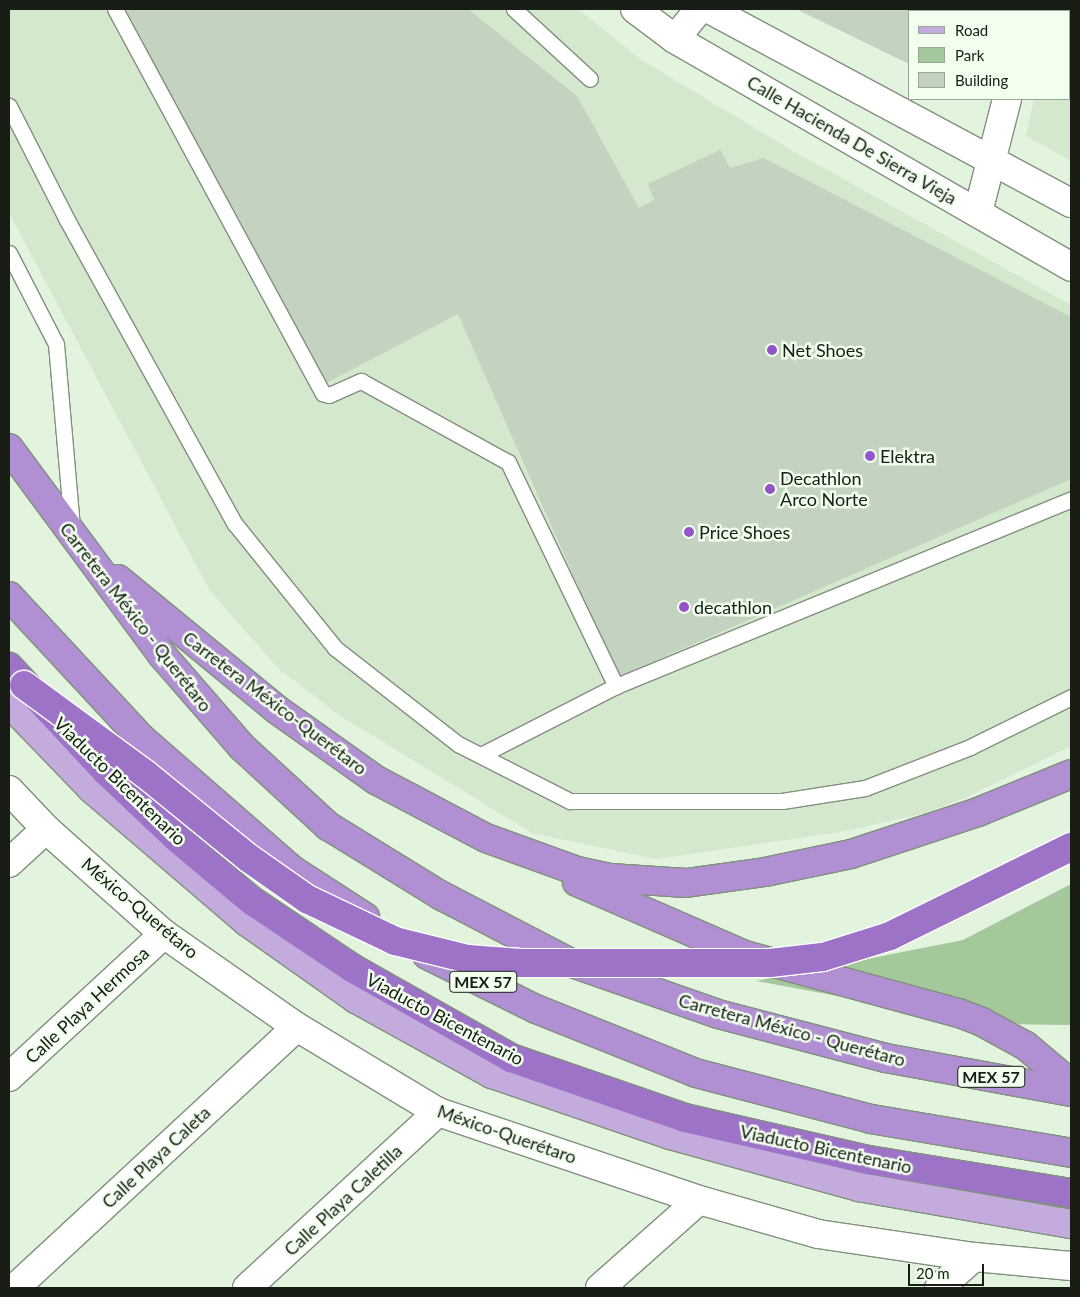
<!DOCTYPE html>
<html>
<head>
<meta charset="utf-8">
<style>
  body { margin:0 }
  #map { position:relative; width:1080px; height:1297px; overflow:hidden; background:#e2f3de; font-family:Lato,sans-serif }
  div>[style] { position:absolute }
  .built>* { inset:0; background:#d3e8cd }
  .green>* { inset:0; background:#a4c79b }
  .building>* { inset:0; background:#c3d3bf }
  .roads { filter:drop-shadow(1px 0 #81907d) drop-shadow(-1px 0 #81907d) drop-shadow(0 1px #81907d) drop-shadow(0 -1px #81907d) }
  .service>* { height:15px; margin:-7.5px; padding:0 7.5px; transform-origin:7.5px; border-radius:7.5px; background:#fff }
  .minor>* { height:28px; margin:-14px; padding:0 14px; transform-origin:14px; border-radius:14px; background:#fff }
  .tertiary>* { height:28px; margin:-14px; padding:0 14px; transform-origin:14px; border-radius:14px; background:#fff }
  .secondary>* { height:28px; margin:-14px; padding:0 14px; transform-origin:14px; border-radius:14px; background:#fff }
  .primary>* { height:28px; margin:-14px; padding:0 14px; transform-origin:14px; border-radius:14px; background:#c4abde }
  .trunk>* { height:28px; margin:-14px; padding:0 14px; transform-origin:14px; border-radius:14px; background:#b08fd3 }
  .motorway>* { height:28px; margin:-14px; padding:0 14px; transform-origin:14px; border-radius:14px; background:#9d73c8 }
  .bridges { filter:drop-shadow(1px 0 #fff) drop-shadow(-1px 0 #fff) drop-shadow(0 1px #fff) drop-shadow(0 -1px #fff) }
  .motorway-bridge>* { height:28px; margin:-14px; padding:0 14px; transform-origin:14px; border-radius:14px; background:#9d73c8 }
  .dots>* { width:14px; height:14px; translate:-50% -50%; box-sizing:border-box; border:2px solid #f2ffee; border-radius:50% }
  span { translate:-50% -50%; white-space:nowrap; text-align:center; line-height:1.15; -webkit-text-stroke:5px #f2ffee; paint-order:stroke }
  .shield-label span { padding:1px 4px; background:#f2ffee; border:1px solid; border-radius:4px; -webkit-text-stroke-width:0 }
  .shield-label { font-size:16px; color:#181e16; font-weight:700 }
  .street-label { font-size:18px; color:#181e16 }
  .poi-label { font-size:18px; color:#181e16 }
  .left { translate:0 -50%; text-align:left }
  .frame { position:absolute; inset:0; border:10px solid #181e16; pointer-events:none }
  .legend { position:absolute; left:908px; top:10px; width:162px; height:90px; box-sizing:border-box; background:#f2ffee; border:1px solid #9ba598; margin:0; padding:6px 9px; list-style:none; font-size:15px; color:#181e16 }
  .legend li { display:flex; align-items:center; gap:10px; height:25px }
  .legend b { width:25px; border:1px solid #9ba598 }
  .scale { position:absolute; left:908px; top:1264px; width:76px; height:22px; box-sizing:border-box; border:2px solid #181e16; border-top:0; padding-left:6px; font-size:15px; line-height:18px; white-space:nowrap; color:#181e16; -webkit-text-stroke:4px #f2ffee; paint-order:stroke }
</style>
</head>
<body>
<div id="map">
  <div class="built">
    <i style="clip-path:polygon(9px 9px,578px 9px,641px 60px,798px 154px,1071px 305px,1071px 746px,965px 798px,925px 813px,840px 832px,656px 859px,532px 833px,339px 715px,279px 669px,210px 591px,9px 213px)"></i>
    <i style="clip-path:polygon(1054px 9px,1071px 9px,1071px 161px,1026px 136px,1034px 99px,1069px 99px,1069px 11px,1054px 11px)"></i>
  </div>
  <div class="green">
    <i style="clip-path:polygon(1071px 884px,1071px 1025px,989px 1024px,756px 981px,963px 940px)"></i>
  </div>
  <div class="building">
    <i style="clip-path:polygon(125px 9px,468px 9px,577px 96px,639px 208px,654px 200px,648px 184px,720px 150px,730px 168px,764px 158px,1071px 317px,1071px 479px,618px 677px,458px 314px,326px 383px)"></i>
    <i style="clip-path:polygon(796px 9px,983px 9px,987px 11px,909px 11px,909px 64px)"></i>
  </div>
  <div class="roads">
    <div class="service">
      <i style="left:115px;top:9px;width:437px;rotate:61.6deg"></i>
      <i style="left:323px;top:393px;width:6px;rotate:18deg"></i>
      <i style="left:329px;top:395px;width:35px;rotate:-24deg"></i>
      <i style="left:361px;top:381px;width:168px;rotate:28.9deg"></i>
      <i style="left:508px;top:462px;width:249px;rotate:64.3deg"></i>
      <i style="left:616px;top:686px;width:492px;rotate:-22.3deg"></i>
      <i style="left:514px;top:9px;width:103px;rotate:42.6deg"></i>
      <i style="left:1069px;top:22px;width:2px"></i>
      <i style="left:9px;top:106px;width:128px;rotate:63deg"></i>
      <i style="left:67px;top:220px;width:347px;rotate:61.1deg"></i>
      <i style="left:235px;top:524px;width:159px;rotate:51.1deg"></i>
      <i style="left:335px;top:648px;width:156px;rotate:38deg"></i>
      <i style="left:458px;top:744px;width:126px;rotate:27deg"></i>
      <i style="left:570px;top:801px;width:212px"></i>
      <i style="left:782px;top:801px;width:84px;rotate:-8.9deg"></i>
      <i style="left:865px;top:788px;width:113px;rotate:-21.3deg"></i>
      <i style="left:970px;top:747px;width:113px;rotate:-26.3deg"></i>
      <i style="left:9px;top:253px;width:102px;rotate:62.7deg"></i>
      <i style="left:56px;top:344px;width:185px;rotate:85deg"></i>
      <i style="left:481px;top:755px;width:152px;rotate:-27.1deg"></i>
    </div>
    <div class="minor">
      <i style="left:675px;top:39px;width:38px;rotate:-51deg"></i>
      <i style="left:9px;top:790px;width:54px;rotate:46.5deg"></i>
      <i style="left:46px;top:829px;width:158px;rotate:41.7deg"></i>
      <i style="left:164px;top:934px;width:162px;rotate:35deg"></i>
      <i style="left:297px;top:1027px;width:165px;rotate:31.1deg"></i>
      <i style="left:438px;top:1112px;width:275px;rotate:18.6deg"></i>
      <i style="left:699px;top:1200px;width:124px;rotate:15.9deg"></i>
      <i style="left:818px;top:1234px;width:158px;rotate:8.4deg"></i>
      <i style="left:974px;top:1257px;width:97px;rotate:5.3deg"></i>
      <i style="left:9px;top:863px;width:50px;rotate:-42.6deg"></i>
      <i style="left:9px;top:1077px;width:211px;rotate:-42.7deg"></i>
      <i style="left:15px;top:1288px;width:384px;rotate:-42.8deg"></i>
      <i style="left:247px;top:1288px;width:260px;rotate:-42.7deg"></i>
      <i style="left:600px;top:1288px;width:132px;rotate:-41.6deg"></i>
      <i style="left:939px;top:1288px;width:47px;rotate:-41.5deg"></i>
    </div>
    <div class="tertiary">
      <i style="left:1029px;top:11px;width:2px;rotate:-90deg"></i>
      <i style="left:978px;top:212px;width:117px;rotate:-75.6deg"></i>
    </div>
    <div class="secondary">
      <i style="left:635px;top:9px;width:50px;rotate:36.9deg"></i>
      <i style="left:675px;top:39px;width:457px;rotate:29.9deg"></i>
      <i style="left:709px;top:9px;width:411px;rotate:28.2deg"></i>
    </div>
    <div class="primary">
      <i style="left:9px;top:703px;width:120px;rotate:46deg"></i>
      <i style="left:92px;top:789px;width:204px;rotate:40.6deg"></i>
      <i style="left:247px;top:922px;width:133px;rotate:35.2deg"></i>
      <i style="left:356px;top:999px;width:155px;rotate:28.9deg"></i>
      <i style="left:492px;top:1074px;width:188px;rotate:18.9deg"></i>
      <i style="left:670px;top:1135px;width:196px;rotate:15.4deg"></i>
      <i style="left:859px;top:1187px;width:215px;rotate:9.9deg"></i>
    </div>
    <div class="trunk">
      <i style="left:9px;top:448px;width:257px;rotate:53.5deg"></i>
      <i style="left:162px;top:655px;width:122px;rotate:49deg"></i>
      <i style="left:242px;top:747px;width:117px;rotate:42.6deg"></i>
      <i style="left:328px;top:826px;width:134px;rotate:31.6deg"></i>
      <i style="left:442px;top:896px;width:143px;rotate:27.5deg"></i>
      <i style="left:569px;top:962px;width:158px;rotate:19.2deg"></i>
      <i style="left:718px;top:1014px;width:174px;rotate:14.7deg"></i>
      <i style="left:886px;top:1058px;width:188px;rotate:10.4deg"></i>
      <i style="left:118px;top:579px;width:205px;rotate:39.4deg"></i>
      <i style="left:276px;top:709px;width:123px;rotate:35.4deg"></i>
      <i style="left:376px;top:780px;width:124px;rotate:27.8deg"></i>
      <i style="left:486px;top:838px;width:97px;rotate:19.9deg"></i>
      <i style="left:577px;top:871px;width:35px;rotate:12deg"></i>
      <i style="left:611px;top:878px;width:75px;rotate:3.8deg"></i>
      <i style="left:686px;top:883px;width:80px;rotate:-7.9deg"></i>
      <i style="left:765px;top:872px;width:88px;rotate:-11.8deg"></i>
      <i style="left:851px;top:854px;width:134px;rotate:-18.3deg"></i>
      <i style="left:978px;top:812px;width:100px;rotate:-22.2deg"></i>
      <i style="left:9px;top:596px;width:194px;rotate:47.1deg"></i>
      <i style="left:141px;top:738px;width:199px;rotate:41.1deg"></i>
      <i style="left:291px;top:869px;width:88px;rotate:33deg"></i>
      <i style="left:577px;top:882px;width:183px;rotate:23.5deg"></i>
      <i style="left:745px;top:955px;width:222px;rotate:15.2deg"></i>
      <i style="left:959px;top:1013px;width:25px;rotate:21deg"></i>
      <i style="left:982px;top:1022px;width:50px;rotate:28.6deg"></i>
      <i style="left:1026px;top:1046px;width:59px;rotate:40.2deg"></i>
      <i style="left:427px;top:955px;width:122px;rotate:26.4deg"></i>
      <i style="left:536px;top:1009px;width:172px;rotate:21.8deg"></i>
      <i style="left:696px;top:1073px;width:181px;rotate:14.7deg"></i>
      <i style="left:871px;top:1119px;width:203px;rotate:9.6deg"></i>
    </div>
    <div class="motorway">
      <i style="left:9px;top:667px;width:142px;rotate:47deg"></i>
      <i style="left:106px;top:771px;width:100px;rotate:43.4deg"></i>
      <i style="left:179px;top:840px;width:95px;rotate:39.9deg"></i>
      <i style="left:252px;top:901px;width:120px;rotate:33.8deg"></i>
      <i style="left:352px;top:968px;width:183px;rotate:29.5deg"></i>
      <i style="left:511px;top:1058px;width:184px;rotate:19deg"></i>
      <i style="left:685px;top:1118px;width:189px;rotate:12.9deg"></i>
      <i style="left:869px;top:1160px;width:205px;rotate:9.3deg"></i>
    </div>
  </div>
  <div class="bridges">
    <div class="motorway-bridge">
      <i style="left:24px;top:685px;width:149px;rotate:36.3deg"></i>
      <i style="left:144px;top:773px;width:136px;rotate:39.1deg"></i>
      <i style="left:250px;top:859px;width:70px;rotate:35.1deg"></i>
      <i style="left:307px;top:899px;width:98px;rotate:25.5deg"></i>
      <i style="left:395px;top:941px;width:75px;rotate:13.9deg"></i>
      <i style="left:468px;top:959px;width:53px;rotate:4.3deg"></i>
      <i style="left:521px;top:963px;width:249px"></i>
      <i style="left:770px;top:963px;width:53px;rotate:-6.5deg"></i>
      <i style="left:823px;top:957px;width:70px;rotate:-17.4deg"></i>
      <i style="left:890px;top:936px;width:202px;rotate:-26.2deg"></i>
    </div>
  </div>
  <div class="dots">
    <i style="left:772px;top:350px;background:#9354ca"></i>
    <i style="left:870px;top:456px;background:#9354ca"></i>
    <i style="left:770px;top:489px;background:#9354ca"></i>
    <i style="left:689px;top:532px;background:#9354ca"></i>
    <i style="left:684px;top:607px;background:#9354ca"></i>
  </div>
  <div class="shield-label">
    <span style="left:483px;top:982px">MEX 57</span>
    <span style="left:991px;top:1077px">MEX 57</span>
  </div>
  <div class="street-label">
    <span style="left:852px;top:140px;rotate:30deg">Calle Hacienda De Sierra Vieja</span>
    <span style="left:136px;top:617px;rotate:52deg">Carretera México - Querétaro</span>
    <span style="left:275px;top:703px;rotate:37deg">Carretera México-Querétaro</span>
    <span style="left:120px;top:781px;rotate:44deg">Viaducto Bicentenario</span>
    <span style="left:140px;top:908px;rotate:40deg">México-Querétaro</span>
    <span style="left:87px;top:1005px;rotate:-43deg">Calle Playa Hermosa</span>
    <span style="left:445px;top:1019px;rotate:28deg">Viaducto Bicentenario</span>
    <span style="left:792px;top:1030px;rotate:15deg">Carretera México - Querétaro</span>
    <span style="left:507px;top:1134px;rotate:19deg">México-Querétaro</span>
    <span style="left:826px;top:1149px;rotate:12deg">Viaducto Bicentenario</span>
    <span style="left:156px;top:1157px;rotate:-43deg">Calle Playa Caleta</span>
    <span style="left:343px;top:1200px;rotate:-43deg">Calle Playa Caletilla</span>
  </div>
  <div class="poi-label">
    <span class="left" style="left:782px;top:350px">Net Shoes</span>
    <span class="left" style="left:880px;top:456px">Elektra</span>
    <span class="left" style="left:780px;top:489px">Decathlon<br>Arco Norte</span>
    <span class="left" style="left:699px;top:532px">Price Shoes</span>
    <span class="left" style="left:694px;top:607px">decathlon</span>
  </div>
  <div class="frame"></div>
  <ul class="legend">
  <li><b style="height:6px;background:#c4abde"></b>Road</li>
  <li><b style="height:14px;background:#a4c79b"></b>Park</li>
  <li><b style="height:14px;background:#c3d3bf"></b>Building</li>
  </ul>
  <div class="scale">20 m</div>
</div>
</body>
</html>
